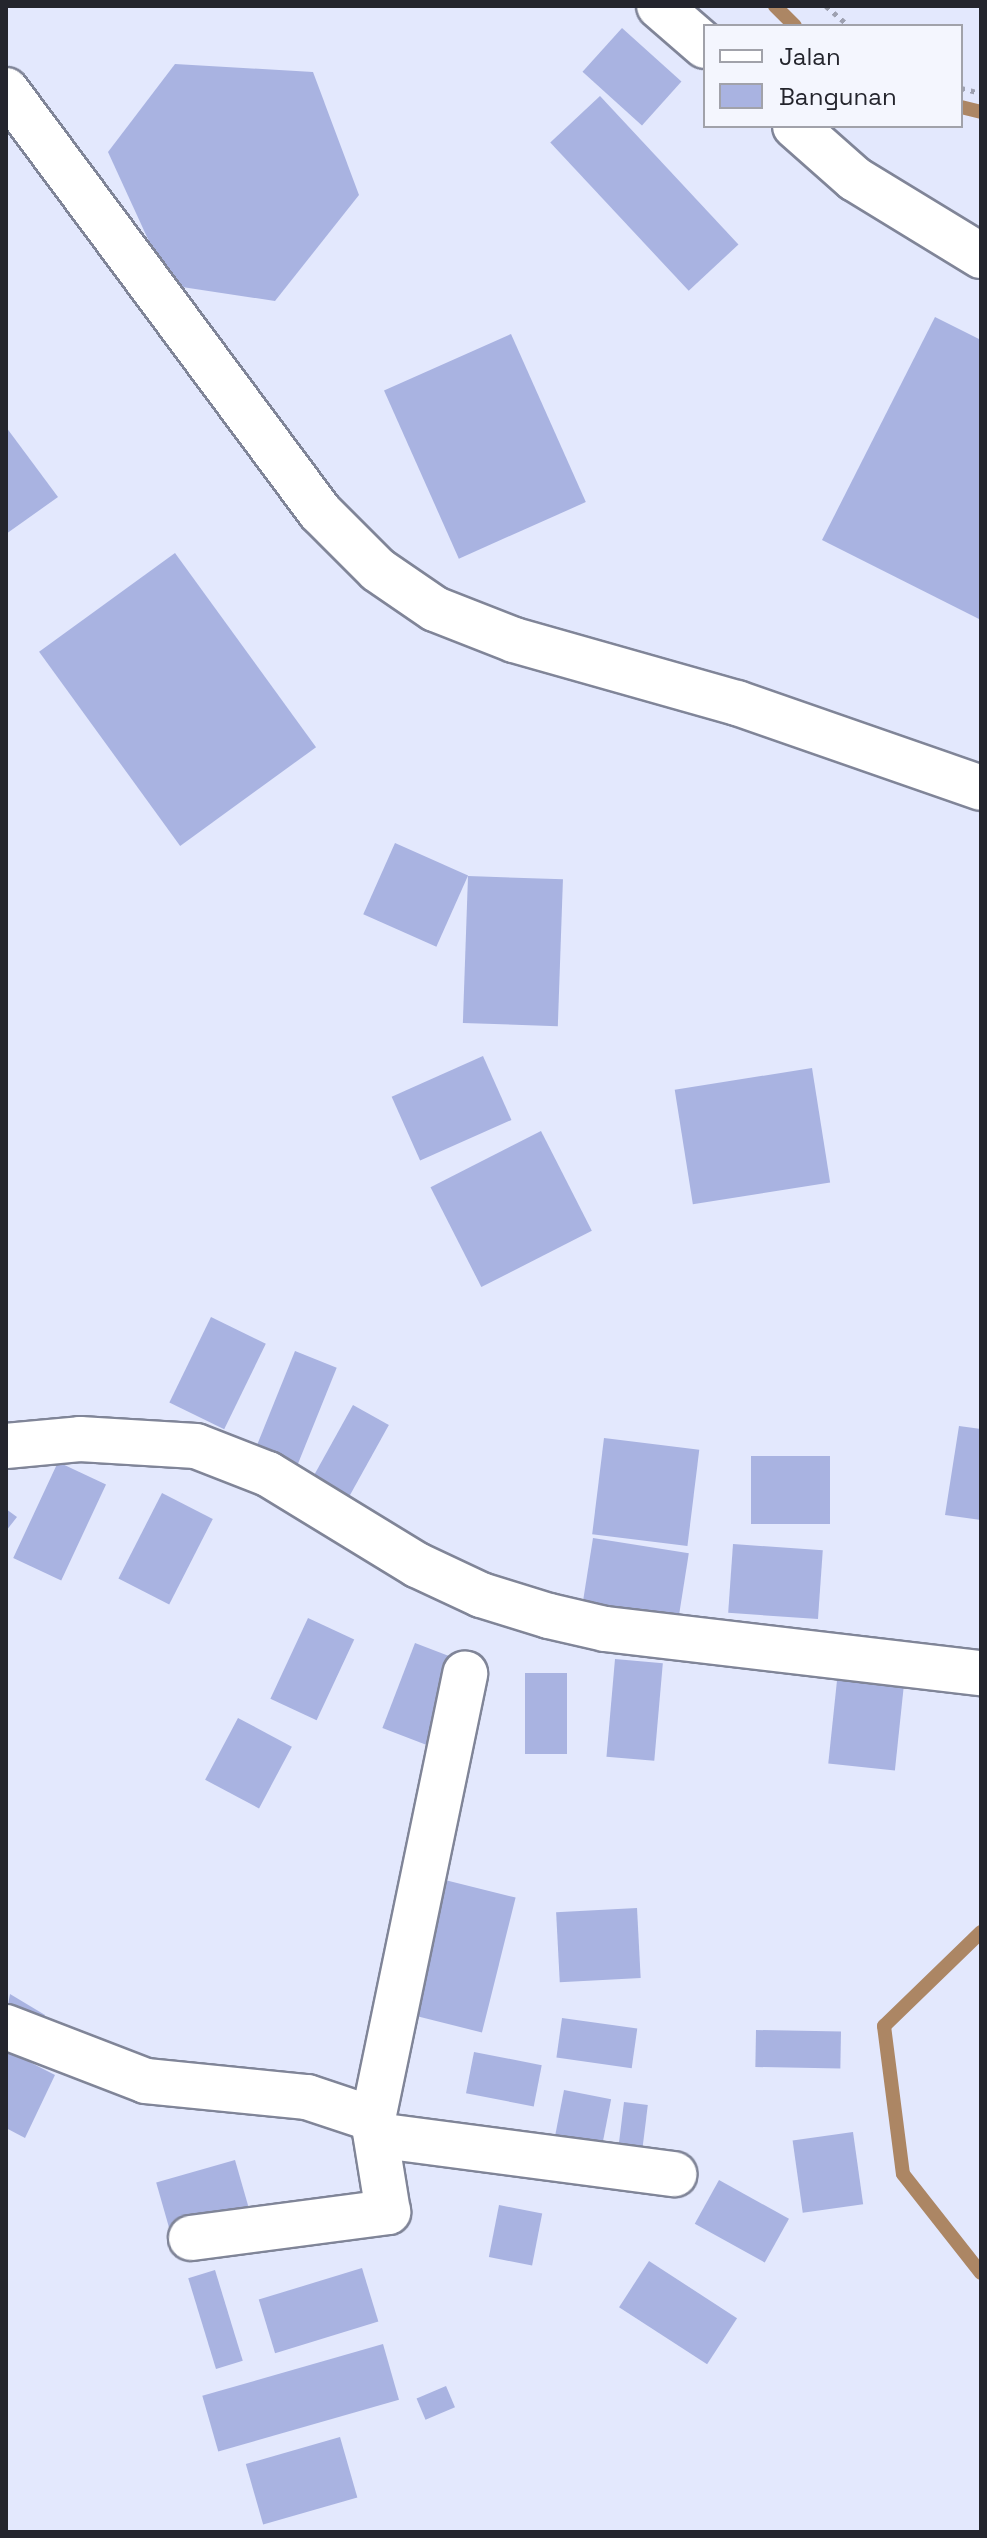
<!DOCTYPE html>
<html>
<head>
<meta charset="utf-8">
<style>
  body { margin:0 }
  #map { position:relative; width:987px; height:2538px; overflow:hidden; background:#e3e8fd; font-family:"Space Grotesk",sans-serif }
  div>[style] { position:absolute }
  .stream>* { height:14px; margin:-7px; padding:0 7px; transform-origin:7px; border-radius:7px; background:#ac8664 }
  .building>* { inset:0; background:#a9b3e1; transform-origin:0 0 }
  .path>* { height:5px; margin-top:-2.5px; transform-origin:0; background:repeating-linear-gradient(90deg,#9ea1b1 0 4px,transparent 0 10px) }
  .roads { filter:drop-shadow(2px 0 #808598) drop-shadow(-2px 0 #808598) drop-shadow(0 2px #808598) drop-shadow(0 -2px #808598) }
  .minor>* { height:44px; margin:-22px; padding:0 22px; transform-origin:22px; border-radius:22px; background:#fff }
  span { translate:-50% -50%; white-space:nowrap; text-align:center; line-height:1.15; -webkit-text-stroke:6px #f4f6fe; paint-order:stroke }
  .frame { position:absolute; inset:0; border:8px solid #24252d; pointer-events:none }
  .legend { position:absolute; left:703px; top:24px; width:260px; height:104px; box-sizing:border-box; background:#f4f6fe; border:2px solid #a1a2aa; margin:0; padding:10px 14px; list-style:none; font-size:24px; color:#24252d }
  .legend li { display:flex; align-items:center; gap:16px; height:40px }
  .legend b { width:40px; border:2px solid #a1a2aa }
</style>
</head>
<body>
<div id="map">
  <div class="stream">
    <i style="left:775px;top:6px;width:28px;rotate:45deg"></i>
    <i style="left:961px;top:107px;width:21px;rotate:14deg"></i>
    <i style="left:981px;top:1932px;width:135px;rotate:135.9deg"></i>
    <i style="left:884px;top:2026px;width:149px;rotate:82.7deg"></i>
    <i style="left:903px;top:2174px;width:126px;rotate:51.8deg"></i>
  </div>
  <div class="building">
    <i style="left:622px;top:28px;width:80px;height:59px;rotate:42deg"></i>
    <i style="clip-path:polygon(175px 64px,313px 72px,359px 195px,275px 301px,169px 285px,108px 152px)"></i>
    <i style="left:600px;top:96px;width:203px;height:68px;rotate:47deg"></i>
    <i style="clip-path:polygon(935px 317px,981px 340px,981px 620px,822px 540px)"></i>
    <i style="left:511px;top:334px;width:184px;height:139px;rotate:66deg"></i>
    <i style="clip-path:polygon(6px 427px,58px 497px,6px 534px)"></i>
    <i style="left:175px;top:553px;width:240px;height:168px;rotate:54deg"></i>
    <i style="left:395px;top:843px;width:80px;height:78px;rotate:24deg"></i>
    <i style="left:468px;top:876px;width:95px;height:147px;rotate:2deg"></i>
    <i style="left:483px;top:1056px;width:70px;height:100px;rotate:66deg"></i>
    <i style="left:812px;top:1068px;width:116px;height:139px;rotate:81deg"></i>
    <i style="left:541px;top:1131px;width:112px;height:124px;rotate:63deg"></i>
    <i style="left:211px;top:1317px;width:61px;height:95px;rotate:26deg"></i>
    <i style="left:295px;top:1351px;width:45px;height:104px;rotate:22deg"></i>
    <i style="left:353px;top:1405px;width:41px;height:97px;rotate:29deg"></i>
    <i style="clip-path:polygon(959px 1426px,981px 1429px,981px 1520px,945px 1515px)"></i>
    <i style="left:604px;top:1438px;width:96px;height:97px;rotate:7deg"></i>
    <i style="left:751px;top:1456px;width:79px;height:68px"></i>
    <i style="left:58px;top:1462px;width:53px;height:106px;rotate:25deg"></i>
    <i style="left:162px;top:1493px;width:57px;height:96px;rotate:27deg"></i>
    <i style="clip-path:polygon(6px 1509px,17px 1517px,6px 1531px)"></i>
    <i style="left:593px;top:1538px;width:97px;height:64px;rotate:9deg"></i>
    <i style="left:733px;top:1544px;width:90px;height:69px;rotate:4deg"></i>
    <i style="left:308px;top:1618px;width:51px;height:89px;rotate:25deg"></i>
    <i style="left:415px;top:1643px;width:51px;height:91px;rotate:21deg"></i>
    <i style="left:615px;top:1659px;width:48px;height:98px;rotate:5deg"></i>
    <i style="left:838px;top:1671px;width:67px;height:93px;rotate:6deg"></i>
    <i style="left:525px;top:1673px;width:42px;height:81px"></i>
    <i style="left:238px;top:1718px;width:61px;height:70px;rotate:28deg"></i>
    <i style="left:437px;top:1878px;width:81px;height:139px;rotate:14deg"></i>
    <i style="left:637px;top:1908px;width:70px;height:81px;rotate:87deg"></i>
    <i style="clip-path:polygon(10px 1994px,45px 2015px,35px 2033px,6px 2016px)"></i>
    <i style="left:562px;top:2018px;width:76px;height:40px;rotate:8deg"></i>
    <i style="left:756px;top:2030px;width:85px;height:37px;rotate:1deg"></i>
    <i style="clip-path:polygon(6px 2050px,55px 2075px,25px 2138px,6px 2128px)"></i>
    <i style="left:474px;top:2052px;width:69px;height:42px;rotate:11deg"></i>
    <i style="left:564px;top:2090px;width:48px;height:56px;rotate:11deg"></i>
    <i style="left:624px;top:2102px;width:24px;height:52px;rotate:7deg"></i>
    <i style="left:853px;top:2132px;width:73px;height:61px;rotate:82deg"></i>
    <i style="left:235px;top:2160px;width:50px;height:82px;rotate:74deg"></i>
    <i style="left:719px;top:2180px;width:80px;height:50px;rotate:29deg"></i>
    <i style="left:499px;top:2205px;width:44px;height:53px;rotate:11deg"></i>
    <i style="left:649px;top:2261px;width:105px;height:55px;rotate:33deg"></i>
    <i style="left:362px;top:2268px;width:56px;height:108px;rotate:73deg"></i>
    <i style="left:215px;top:2270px;width:95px;height:28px;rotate:73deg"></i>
    <i style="left:383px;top:2344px;width:58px;height:188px;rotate:74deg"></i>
    <i style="left:446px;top:2386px;width:23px;height:32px;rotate:67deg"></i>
    <i style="left:340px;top:2437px;width:63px;height:98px;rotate:74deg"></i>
  </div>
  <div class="path">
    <i style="left:826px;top:6px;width:30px;rotate:41deg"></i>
    <i style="left:961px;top:88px;width:21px;rotate:14deg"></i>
  </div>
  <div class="roads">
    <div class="minor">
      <i style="left:659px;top:6px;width:61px;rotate:41deg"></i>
      <i style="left:6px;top:90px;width:526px;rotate:53.35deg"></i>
      <i style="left:320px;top:512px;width:82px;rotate:45deg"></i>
      <i style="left:378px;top:570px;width:69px;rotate:34.4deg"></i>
      <i style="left:435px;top:609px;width:85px;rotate:21.4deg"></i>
      <i style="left:514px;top:640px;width:232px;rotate:15.8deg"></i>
      <i style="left:737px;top:703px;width:258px;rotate:19.2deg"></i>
      <i style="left:795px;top:126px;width:80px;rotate:41.5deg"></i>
      <i style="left:855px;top:179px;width:148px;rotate:31.4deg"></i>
      <i style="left:6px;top:1446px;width:74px;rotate:-5.4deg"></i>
      <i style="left:80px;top:1439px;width:116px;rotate:3.5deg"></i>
      <i style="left:196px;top:1446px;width:77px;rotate:21.3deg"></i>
      <i style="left:268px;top:1474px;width:175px;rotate:31.4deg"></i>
      <i style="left:417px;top:1565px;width:71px;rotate:25.1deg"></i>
      <i style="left:481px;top:1595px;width:71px;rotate:17.2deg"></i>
      <i style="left:549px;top:1616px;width:57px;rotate:13.1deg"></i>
      <i style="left:605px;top:1629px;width:379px;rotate:6.7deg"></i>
      <i style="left:6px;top:2027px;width:150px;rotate:21.1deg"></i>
      <i style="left:146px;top:2081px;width:162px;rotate:5.7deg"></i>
      <i style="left:307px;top:2097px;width:70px;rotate:18.4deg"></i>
      <i style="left:376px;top:2135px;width:301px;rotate:7.5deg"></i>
      <i style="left:191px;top:2238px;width:199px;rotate:-7.5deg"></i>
      <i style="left:388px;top:2212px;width:94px;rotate:-99.2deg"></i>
      <i style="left:373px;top:2119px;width:455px;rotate:-78.3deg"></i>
    </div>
  </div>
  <div class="frame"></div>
  <ul class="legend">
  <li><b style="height:10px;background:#fff"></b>Jalan</li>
  <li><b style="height:22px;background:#a9b3e1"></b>Bangunan</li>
  </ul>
</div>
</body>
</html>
